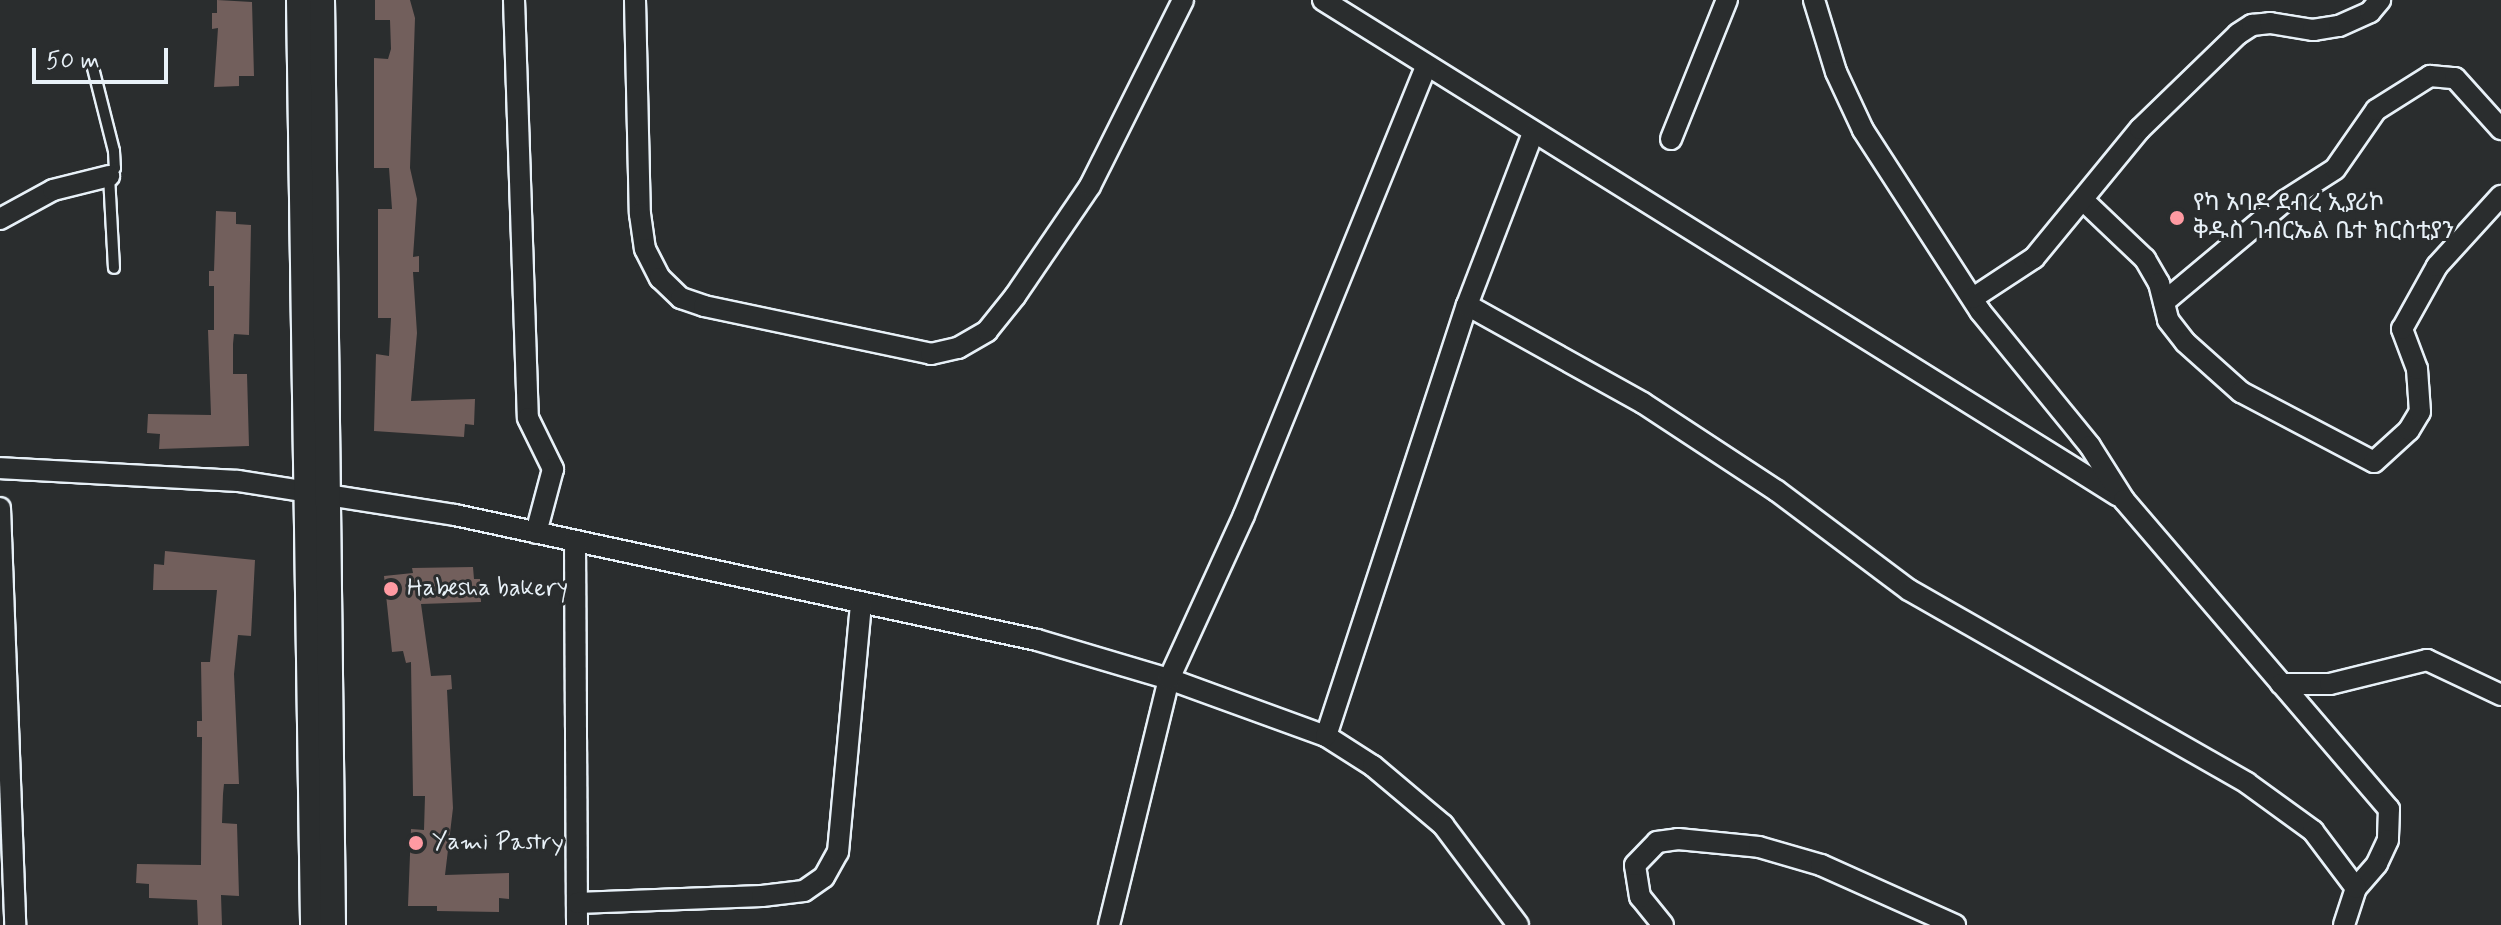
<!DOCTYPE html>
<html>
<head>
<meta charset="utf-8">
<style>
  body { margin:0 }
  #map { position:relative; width:2501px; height:925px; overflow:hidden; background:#2a2d2e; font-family:Mynerve,"Noto Sans Ethiopic",sans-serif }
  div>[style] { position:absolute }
  .building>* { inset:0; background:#725f5c }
  .roads { filter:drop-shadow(2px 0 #e8f1f8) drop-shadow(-2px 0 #e8f1f8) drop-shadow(0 2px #e8f1f8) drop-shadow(0 -2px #e8f1f8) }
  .service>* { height:10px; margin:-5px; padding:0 5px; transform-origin:5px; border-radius:5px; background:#2a2d2e }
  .minor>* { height:20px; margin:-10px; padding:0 10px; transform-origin:10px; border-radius:10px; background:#2a2d2e }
  .tertiary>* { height:24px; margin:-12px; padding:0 12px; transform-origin:12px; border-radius:12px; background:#2a2d2e }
  .dots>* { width:22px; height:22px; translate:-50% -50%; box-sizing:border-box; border:4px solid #2a2d2e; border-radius:50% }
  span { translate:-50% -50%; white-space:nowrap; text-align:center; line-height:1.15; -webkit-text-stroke:6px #2a2d2e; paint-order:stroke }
  .poi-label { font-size:24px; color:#e8f1f8 }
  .left { translate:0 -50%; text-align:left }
  .scale { position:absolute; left:32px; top:48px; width:136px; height:36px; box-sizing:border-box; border:4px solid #e8f1f8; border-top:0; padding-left:10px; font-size:24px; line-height:28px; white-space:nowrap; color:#e8f1f8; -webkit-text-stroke:6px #2a2d2e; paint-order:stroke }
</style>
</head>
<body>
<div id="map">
  <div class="building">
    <i style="clip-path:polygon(217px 0,252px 2px,254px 76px,239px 76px,239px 86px,214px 87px,218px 28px,212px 29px,212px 13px,217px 13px)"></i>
    <i style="clip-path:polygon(375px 0,410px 0,415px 18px,410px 168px,417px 199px,413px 257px,419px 256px,419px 272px,413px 272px,417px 333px,411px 401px,475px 399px,474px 425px,465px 424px,464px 437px,374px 431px,376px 354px,389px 356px,391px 318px,378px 318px,378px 209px,392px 209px,389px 168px,374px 168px,374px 58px,388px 59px,391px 49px,390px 20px,375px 20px)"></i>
    <i style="clip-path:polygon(216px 211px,236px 212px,236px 224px,251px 225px,249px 335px,234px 334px,233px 344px,233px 374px,247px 374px,249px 446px,159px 449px,160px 434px,147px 433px,148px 414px,211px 415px,208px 330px,214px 330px,214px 286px,209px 286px,209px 271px,214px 271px)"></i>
    <i style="clip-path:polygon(165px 551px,255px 560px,251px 636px,238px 635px,234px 674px,239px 784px,224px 784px,223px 794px,222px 823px,237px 824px,239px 896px,221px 895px,222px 925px,198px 925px,197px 900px,149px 898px,149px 884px,136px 883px,137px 864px,201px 865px,202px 737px,197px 737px,197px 721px,202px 721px,201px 662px,210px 662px,217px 590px,153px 590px,154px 564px,164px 565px)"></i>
    <i style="clip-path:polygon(473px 567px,474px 579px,480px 579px,481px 602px,421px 604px,431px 676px,451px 675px,452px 689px,447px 690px,453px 808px,445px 875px,509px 873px,509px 899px,499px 898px,499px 912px,437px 911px,437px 906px,408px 906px,411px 829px,424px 830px,425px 796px,413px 796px,411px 662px,406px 663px,403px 651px,392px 652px,384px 576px,413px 573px,412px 568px)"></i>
  </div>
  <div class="roads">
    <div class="service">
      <i style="left:92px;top:64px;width:90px;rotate:75.8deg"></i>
      <i style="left:114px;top:151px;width:17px;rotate:87deg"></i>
      <i style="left:115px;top:168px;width:10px;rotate:127deg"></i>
      <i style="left:109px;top:176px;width:92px;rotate:86.9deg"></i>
    </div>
    <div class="minor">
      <i style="left:514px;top:0;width:418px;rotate:88.1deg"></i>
      <i style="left:528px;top:418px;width:57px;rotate:63.9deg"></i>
      <i style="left:553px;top:469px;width:66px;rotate:104.9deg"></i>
      <i style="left:635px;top:0;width:214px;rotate:88.7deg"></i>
      <i style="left:640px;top:214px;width:35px;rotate:82deg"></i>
      <i style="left:645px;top:249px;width:33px;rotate:63deg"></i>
      <i style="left:660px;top:278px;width:29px;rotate:44deg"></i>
      <i style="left:681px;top:298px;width:24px;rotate:19deg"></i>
      <i style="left:704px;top:306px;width:232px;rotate:11.9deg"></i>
      <i style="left:931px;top:354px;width:28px;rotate:-13deg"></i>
      <i style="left:958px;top:348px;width:34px;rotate:-30deg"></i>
      <i style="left:987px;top:331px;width:45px;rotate:-51.3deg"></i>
      <i style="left:1015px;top:296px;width:133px;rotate:-55.7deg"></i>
      <i style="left:1090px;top:186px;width:208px;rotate:-63.4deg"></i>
      <i style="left:1323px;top:0;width:936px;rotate:31.94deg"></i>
      <i style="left:1814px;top:0;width:75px;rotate:73deg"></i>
      <i style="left:1836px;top:72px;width:64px;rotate:65deg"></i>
      <i style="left:1863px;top:130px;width:216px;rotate:57.1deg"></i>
      <i style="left:1980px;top:311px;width:174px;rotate:50.8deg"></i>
      <i style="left:2090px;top:446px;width:64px;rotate:57.8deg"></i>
      <i style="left:2124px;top:500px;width:407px;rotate:49.4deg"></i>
      <i style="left:2389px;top:809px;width:31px;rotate:92deg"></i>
      <i style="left:2388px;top:840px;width:26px;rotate:115deg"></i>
      <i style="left:2377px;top:864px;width:32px;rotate:131deg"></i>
      <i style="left:2356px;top:888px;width:39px;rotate:108deg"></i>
      <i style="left:1671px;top:139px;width:150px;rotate:-68.1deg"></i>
      <i style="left:2083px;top:200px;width:86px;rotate:43.6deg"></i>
      <i style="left:2145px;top:259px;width:28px;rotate:60deg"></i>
      <i style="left:2159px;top:283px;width:38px;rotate:76deg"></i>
      <i style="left:2168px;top:320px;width:28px;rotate:52deg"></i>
      <i style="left:2185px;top:342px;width:75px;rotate:41.8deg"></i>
      <i style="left:2241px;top:392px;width:150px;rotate:27.8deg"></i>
      <i style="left:2374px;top:462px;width:47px;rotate:-42.4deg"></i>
      <i style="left:2409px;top:430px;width:21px;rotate:-59deg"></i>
      <i style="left:2420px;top:412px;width:43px;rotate:-94deg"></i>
      <i style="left:2417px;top:369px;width:43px;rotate:-110.6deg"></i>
      <i style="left:2402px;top:329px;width:72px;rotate:-60.9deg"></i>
      <i style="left:2437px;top:266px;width:95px;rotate:-47.6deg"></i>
      <i style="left:0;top:219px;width:60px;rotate:-28.7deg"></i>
      <i style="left:53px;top:190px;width:58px;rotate:-14deg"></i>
      <i style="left:1973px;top:298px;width:73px;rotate:-33.3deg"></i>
      <i style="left:2034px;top:258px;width:167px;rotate:-50.6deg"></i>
      <i style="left:2140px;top:129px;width:136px;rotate:-44.1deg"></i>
      <i style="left:2238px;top:34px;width:17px;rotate:-33deg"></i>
      <i style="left:2252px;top:25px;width:18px;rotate:-6deg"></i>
      <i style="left:2270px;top:23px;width:44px;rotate:9.2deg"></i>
      <i style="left:2313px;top:30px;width:26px;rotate:-9deg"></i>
      <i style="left:2339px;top:26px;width:34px;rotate:-24deg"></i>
      <i style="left:2370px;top:12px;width:16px;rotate:-50deg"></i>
      <i style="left:2164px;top:302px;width:158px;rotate:-39.9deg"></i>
      <i style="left:2285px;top:201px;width:59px;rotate:-32.6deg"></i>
      <i style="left:2335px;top:169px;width:72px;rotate:-55.2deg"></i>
      <i style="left:2376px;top:110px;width:64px;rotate:-32.2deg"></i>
      <i style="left:2430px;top:76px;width:25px;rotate:5deg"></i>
      <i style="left:2455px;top:78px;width:69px;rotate:48deg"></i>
      <i style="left:1467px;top:305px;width:201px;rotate:29.1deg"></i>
      <i style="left:1643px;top:403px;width:160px;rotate:33.3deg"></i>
      <i style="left:1777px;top:491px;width:165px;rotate:36.9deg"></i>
      <i style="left:1909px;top:590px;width:389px;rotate:29.7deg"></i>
      <i style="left:2247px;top:783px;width:82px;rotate:36deg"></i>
      <i style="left:2313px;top:831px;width:71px;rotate:53deg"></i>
      <i style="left:0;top:468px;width:238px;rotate:3.1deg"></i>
      <i style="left:238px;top:481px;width:220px;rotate:8.9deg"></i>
      <i style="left:455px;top:515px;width:595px;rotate:12.12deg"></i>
      <i style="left:1037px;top:640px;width:138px;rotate:16.5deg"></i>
      <i style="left:1169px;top:679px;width:167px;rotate:20deg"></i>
      <i style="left:1326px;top:736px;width:56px;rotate:32.6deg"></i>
      <i style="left:1373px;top:766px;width:92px;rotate:40.1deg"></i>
      <i style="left:1443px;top:825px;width:125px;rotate:53.1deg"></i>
      <i style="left:0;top:508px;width:417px;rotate:87.9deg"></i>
      <i style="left:575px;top:541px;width:384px;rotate:89.7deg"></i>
      <i style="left:2281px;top:684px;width:49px"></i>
      <i style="left:2330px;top:684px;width:100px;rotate:-13.9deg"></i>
      <i style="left:2427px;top:660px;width:82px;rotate:25.3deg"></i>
      <i style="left:1326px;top:736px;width:453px;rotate:-71.9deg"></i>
      <i style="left:1467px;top:305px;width:184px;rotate:-69deg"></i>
      <i style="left:577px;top:903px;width:185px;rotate:-2.2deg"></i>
      <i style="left:762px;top:896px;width:42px;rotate:-6.8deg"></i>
      <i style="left:804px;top:891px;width:24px;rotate:-35deg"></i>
      <i style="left:824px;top:877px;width:29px;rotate:-61deg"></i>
      <i style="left:838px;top:852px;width:250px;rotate:-84.7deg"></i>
      <i style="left:1109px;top:925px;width:253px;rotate:-76.3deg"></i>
      <i style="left:1169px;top:679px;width:180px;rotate:-65.4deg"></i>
      <i style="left:1244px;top:515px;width:484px;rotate:-67.9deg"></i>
      <i style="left:1663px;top:925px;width:36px;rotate:-129deg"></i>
      <i style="left:1640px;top:897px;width:32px;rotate:-99deg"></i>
      <i style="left:1635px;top:865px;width:32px;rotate:-46deg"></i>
      <i style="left:1657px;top:842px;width:21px;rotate:-8deg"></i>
      <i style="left:1678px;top:839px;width:81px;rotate:5.6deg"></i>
      <i style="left:1759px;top:847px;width:65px;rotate:16.2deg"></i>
      <i style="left:1821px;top:865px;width:147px;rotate:24.1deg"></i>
    </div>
    <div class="tertiary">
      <i style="left:299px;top:0;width:925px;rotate:89.13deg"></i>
      <i style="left:322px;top:0;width:925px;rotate:89.32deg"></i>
    </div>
  </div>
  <div class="dots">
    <i style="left:2177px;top:218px;background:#ff9aa2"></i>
    <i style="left:391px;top:589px;background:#ff9aa2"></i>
    <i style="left:416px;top:843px;background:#ff9aa2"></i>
  </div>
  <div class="poi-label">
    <span class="left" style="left:2193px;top:218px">የካ አባዶ ደብረ ኢያሪኮ<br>ቅዱስ ገብርኤል ቤተ ክርስቲያን</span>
    <span class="left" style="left:407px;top:589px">Habesha bakery</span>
    <span class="left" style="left:432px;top:843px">Yami Pastry</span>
  </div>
  <div class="scale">50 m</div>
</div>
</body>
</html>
